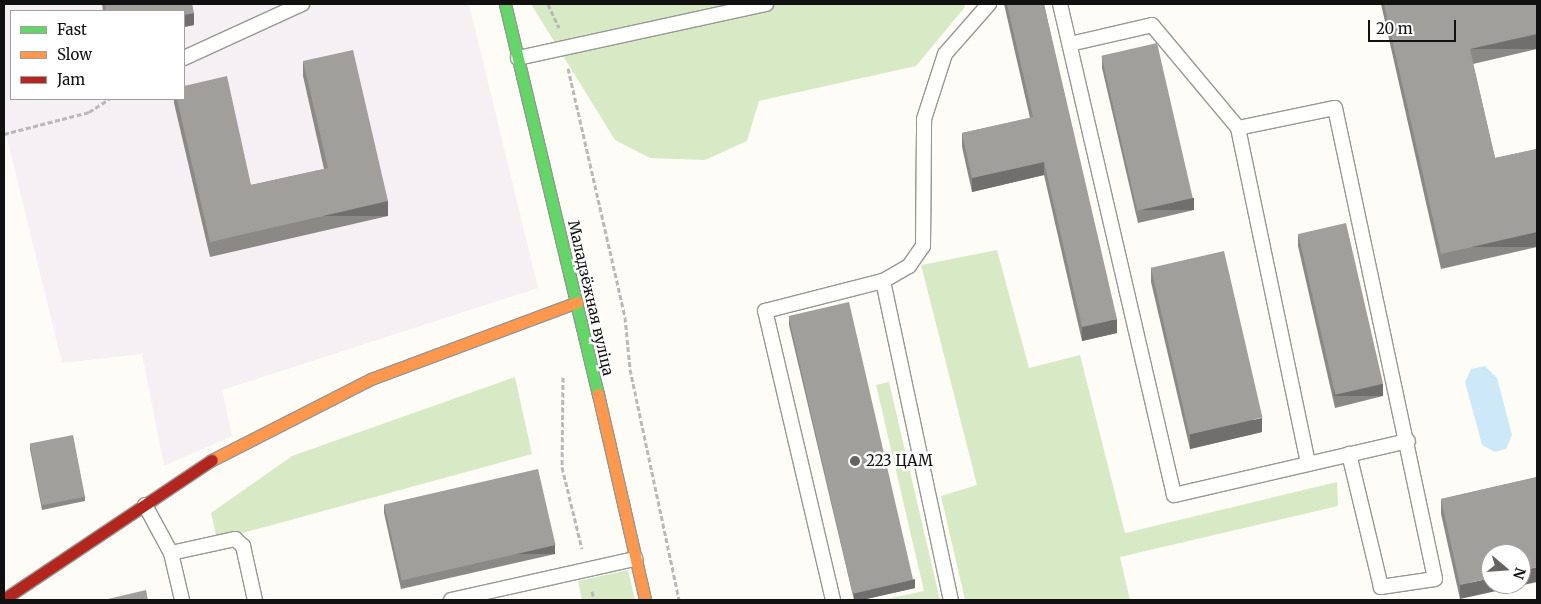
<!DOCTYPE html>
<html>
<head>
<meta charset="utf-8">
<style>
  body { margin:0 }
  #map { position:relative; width:1541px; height:604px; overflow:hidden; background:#fdfcf7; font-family:Merriweather,serif }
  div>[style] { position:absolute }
  .industrial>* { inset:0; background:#f5f0f3 }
  .forest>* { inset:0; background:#d8eac5 }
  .water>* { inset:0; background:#cde8f7 }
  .path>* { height:3px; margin-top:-1.5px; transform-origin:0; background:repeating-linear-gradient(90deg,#b9b9b8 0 5px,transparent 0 7.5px) }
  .roads { filter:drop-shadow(1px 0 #979795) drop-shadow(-1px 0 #979795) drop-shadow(0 1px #979795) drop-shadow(0 -1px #979795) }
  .lane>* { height:14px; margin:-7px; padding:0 7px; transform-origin:7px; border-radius:7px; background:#fffffe }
  .fast>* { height:11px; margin:-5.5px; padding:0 5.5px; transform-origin:5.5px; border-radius:5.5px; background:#63d668 }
  .slow>* { height:11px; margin:-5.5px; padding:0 5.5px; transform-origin:5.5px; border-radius:5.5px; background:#ff974d }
  .jam>* { height:11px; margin:-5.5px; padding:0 5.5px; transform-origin:5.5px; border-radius:5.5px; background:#b3261e }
  .wall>* { inset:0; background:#8a8986 }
  .shaded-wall>* { inset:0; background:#716f6d; transform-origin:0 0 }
  .building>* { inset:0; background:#a19f9c; transform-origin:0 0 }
  .dots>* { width:14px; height:14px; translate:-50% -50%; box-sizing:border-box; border:2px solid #fff; border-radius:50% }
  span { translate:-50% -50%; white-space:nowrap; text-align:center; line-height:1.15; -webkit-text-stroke:5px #fff; paint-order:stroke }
  .street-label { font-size:15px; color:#111 }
  .poi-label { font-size:15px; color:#111 }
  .left { translate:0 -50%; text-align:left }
  .frame { position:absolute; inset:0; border:5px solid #111; pointer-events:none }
  .legend { position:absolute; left:10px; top:10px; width:175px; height:90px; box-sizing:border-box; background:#fff; border:1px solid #a0a0a0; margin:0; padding:6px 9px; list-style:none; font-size:15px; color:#111 }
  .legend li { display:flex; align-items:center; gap:10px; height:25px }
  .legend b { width:25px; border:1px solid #a0a0a0 }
  .north { position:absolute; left:1481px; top:544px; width:50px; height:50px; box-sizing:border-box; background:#fff; border:1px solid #a0a0a0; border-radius:50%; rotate:108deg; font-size:14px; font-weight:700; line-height:20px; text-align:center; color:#111 }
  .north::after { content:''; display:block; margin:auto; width:18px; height:22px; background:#646362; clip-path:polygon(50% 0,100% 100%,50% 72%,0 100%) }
  .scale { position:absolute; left:1368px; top:20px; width:88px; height:22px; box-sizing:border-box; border:2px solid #111; border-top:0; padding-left:6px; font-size:15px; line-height:18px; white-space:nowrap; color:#111; -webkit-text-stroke:4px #fff; paint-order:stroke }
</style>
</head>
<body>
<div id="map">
  <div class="industrial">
    <i style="clip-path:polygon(evenodd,4px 4px,469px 4px,538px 288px,222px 390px,232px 436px,164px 466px,142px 354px,62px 363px,4px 126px,4px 4px,11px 11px,184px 11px,184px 99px,11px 99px,11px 11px)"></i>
  </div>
  <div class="forest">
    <i style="clip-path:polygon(531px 4px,964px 4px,965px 7px,916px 66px,759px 101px,747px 141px,705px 160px,650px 158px,615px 140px)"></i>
    <i style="clip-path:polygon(997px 250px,1029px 368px,1080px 355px,1125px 533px,1337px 482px,1338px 506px,1120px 557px,1130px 600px,965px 600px,941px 496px,977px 485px,921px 265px)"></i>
    <i style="clip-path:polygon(515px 377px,532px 454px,217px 540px,211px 513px,292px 456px)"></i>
    <i style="clip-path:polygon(889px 382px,940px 600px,882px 600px,924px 591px,876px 385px)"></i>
    <i style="clip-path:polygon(628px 570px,635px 600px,582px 600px,578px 581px)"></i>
  </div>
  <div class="water">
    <i style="clip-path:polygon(1485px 366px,1497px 378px,1512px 435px,1506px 449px,1495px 452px,1482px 445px,1465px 382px,1471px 369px)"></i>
  </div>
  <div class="path">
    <i style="left:548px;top:4px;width:26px;rotate:65deg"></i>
    <i style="left:568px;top:68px;width:255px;rotate:77.1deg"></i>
    <i style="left:625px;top:317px;width:52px;rotate:84.5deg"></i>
    <i style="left:630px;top:369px;width:236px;rotate:78deg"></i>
    <i style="left:4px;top:134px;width:88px;rotate:-14.5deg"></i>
    <i style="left:89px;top:112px;width:24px;rotate:-33deg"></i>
    <i style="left:563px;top:377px;width:90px;rotate:90.6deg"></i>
    <i style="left:562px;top:467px;width:84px;rotate:76.3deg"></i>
    <i style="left:592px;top:591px;width:9px;rotate:77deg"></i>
  </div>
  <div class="roads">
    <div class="lane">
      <i style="left:1060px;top:4px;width:504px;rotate:76.93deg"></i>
      <i style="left:1174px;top:495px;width:240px;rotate:-13deg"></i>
      <i style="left:1070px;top:44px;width:84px;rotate:-13deg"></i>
      <i style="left:1152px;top:25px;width:134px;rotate:50.1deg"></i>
      <i style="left:1238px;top:128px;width:99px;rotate:-11.7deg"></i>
      <i style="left:1335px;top:108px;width:481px;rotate:78deg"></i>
      <i style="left:1435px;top:579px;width:55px;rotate:171.6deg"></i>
      <i style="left:1381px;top:587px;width:137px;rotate:-103.5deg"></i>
      <i style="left:184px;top:58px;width:130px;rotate:-24.6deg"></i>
      <i style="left:518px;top:58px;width:254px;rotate:-12.3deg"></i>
      <i style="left:1238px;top:128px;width:343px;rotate:78.2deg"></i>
      <i style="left:883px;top:281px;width:326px;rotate:78deg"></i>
      <i style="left:145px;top:505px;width:55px;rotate:61.6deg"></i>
      <i style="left:171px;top:553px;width:48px;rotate:76.8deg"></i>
      <i style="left:171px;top:553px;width:66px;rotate:-12.3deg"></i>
      <i style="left:235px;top:539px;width:11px;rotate:41deg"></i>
      <i style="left:243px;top:546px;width:55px;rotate:77.5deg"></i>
      <i style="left:451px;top:600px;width:189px;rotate:-12.6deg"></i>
      <i style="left:833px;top:600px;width:297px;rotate:-103.2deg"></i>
      <i style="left:765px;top:311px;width:122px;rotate:-14.3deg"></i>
      <i style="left:883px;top:281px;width:30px;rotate:-30deg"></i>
      <i style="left:909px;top:266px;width:24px;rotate:-55deg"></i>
      <i style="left:923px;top:246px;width:127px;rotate:-89.5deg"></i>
      <i style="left:924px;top:119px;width:68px;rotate:-72.1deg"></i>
      <i style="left:945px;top:54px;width:67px;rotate:-48.7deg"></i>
    </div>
    <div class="fast">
      <i style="left:505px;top:4px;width:401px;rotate:76.6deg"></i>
    </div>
    <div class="slow">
      <i style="left:598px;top:394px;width:211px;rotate:77.1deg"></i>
      <i style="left:212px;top:460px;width:178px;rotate:-27deg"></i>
      <i style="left:371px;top:379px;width:220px;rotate:-20.5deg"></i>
    </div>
    <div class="jam">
      <i style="left:4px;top:599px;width:250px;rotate:-33.8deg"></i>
    </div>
  </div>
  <div class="wall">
    <i style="clip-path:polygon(102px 4px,192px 4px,194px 25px,184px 27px,184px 11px,103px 11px)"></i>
    <i style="clip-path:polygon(1004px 4px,1044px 4px,1117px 333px,1082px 341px,1044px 175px,972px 192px,962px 147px,962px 133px,1030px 118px)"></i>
    <i style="clip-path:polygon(1381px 4px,1537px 4px,1537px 49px,1473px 64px,1495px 158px,1537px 149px,1537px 247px,1441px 269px)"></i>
    <i style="clip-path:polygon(1102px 56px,1194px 210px,1138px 223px,1102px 68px)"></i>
    <i style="clip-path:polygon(303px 61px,388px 216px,210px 257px,174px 103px,174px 99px,184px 99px,251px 185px,324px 169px,303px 76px)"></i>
    <i style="clip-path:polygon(1298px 234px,1383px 396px,1335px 408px,1298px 246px)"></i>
    <i style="clip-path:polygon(1151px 267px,1262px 432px,1190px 449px,1151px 282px)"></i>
    <i style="clip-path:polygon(789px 316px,915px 588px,862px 600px,854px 600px,789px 325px)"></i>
    <i style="clip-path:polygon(30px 444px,85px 497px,85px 501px,42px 510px,30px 449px)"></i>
    <i style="clip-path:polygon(1537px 477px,1460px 599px,1441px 514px,1441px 499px)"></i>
    <i style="clip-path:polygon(384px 505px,555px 554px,401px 589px,384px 513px)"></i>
  </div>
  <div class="shaded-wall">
    <i style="clip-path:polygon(194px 13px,194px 25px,184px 27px,184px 15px)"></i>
    <i style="left:1537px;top:34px;width:15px;height:69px;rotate:90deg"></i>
    <i style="clip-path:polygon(1044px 162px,1044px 175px,972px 192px,972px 178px)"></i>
    <i style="left:1194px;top:198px;width:12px;height:57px;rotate:90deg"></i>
    <i style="left:388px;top:201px;width:15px;height:183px;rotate:90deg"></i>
    <i style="left:1537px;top:232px;width:15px;height:98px;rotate:90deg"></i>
    <i style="clip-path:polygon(1117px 319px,1117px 333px,1082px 341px,1082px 327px)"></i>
    <i style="left:1383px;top:384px;width:12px;height:49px;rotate:90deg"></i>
    <i style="clip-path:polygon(1262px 418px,1262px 432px,1190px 449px,1190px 434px)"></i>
    <i style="left:555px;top:545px;width:9px;height:158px;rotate:90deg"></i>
    <i style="clip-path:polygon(1537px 567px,1537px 582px,1460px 599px,1460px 585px,1491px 578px,1491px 584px,1521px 584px,1521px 571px)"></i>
    <i style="clip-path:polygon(915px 579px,915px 588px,862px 600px,854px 600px,854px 593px)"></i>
  </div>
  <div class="building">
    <i style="clip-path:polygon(105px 4px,192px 4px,194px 13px,184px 15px,184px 11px,106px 11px)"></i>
    <i style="clip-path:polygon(1007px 4px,1044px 4px,1117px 319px,1082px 327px,1044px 162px,972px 178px,962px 133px,1033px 117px)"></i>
    <i style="clip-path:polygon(1384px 4px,1537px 4px,1537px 34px,1470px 49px,1495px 158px,1537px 149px,1537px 232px,1441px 254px)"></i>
    <i style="left:1157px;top:43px;width:159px;height:57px;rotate:77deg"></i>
    <i style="clip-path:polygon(353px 50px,388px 201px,210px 242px,177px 99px,184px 99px,184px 86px,227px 76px,251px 185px,328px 168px,303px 61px)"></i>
    <i style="left:1346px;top:223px;width:165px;height:49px;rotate:77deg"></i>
    <i style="left:1224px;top:251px;width:171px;height:75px;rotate:77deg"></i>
    <i style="left:849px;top:302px;width:285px;height:62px;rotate:77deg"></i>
    <i style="left:73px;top:435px;width:63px;height:44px;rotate:79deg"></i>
    <i style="left:538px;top:469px;width:78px;height:158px;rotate:77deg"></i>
    <i style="clip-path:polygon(1537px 477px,1537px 567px,1521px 571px,1521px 554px,1491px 554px,1491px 578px,1460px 585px,1441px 499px)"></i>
    <i style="clip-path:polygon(146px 590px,148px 600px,108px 600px,108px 599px)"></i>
  </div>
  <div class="dots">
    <i style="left:855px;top:461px;background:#646362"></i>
  </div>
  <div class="street-label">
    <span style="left:591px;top:298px;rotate:77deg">Маладзёжная вуліца</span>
  </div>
  <div class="poi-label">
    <span class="left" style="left:866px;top:461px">223 ЦAM</span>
  </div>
  <div class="frame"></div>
  <ul class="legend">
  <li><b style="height:6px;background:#63d668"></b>Fast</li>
  <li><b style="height:6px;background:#ff974d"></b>Slow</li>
  <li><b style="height:6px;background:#b3261e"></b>Jam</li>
  </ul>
  <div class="north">N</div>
  <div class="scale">20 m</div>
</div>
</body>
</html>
